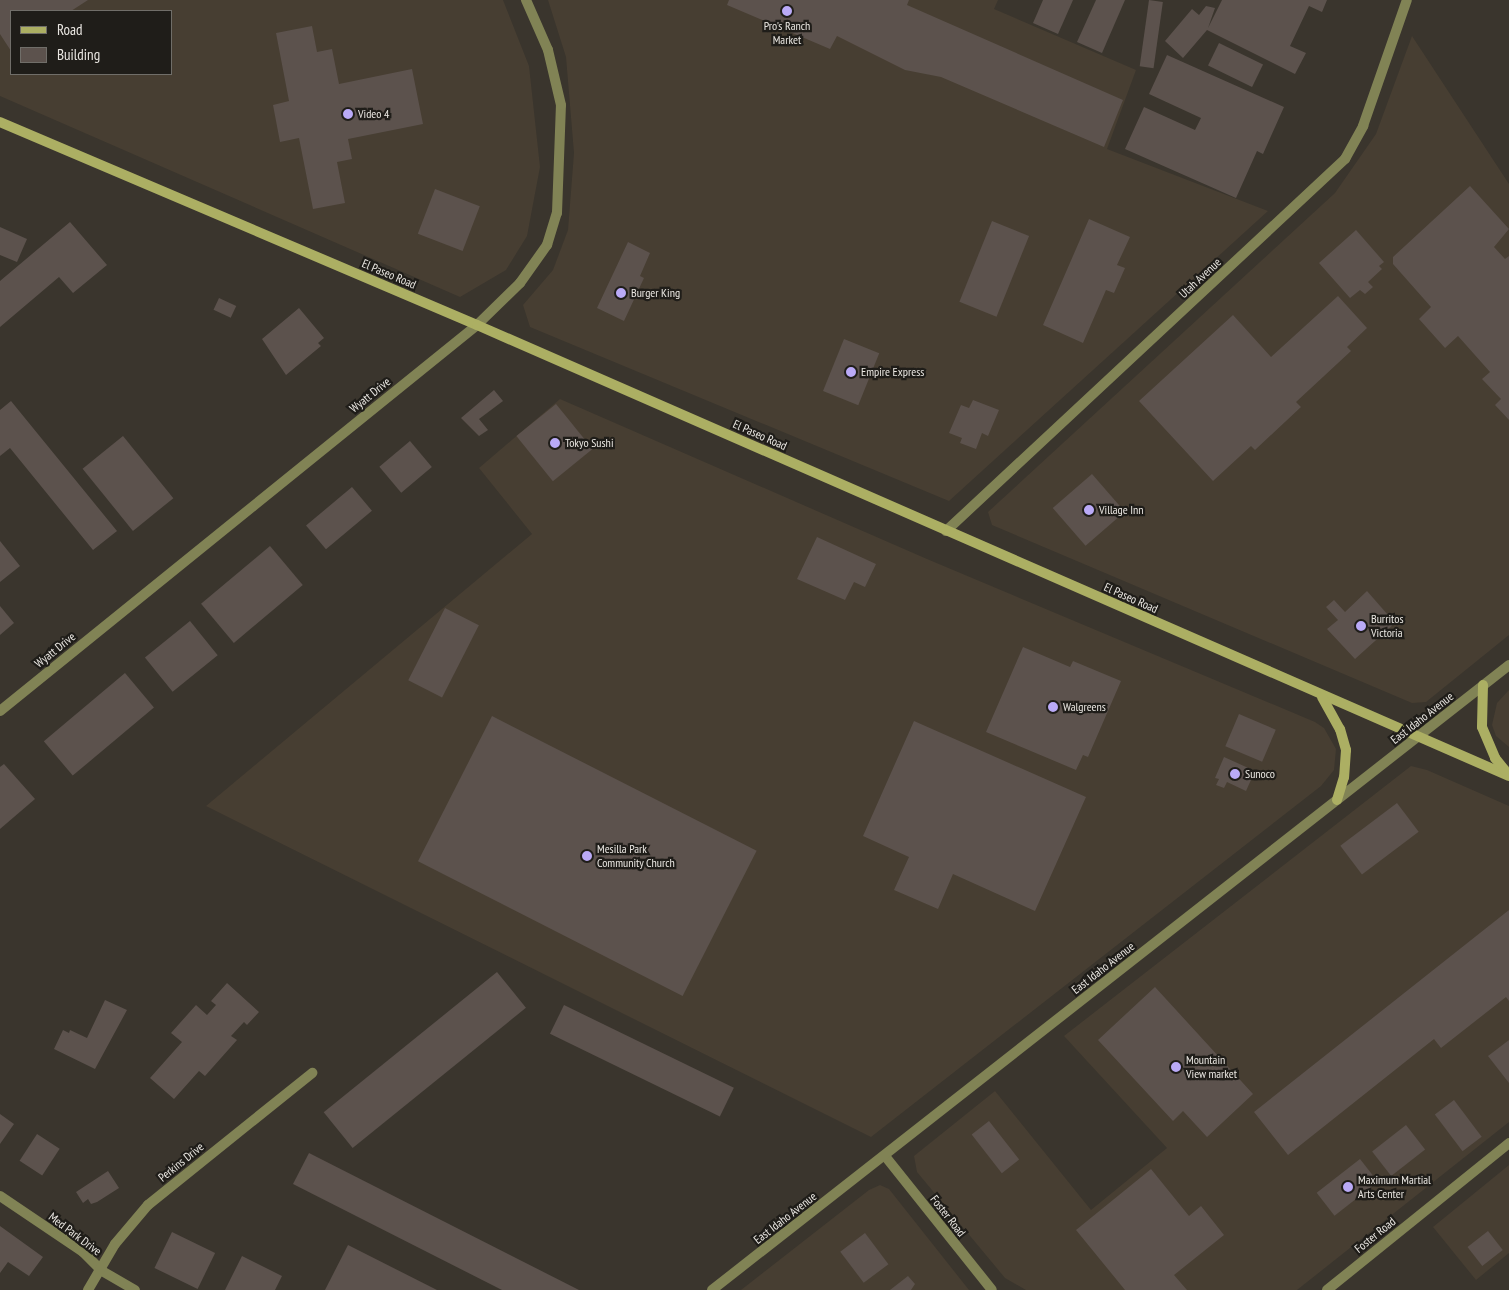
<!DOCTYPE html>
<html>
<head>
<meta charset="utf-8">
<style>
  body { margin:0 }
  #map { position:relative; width:1509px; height:1290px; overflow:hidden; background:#3a352d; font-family:"PT Sans Narrow",sans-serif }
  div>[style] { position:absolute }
  .built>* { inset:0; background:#473e32 }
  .building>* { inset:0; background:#5c524d; transform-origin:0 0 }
  .minor>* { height:10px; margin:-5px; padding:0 5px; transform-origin:5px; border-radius:5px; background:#818355 }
  .tertiary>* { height:10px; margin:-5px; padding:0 5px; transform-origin:5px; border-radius:5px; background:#818355 }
  .secondary>* { height:10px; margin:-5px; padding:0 5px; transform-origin:5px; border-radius:5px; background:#acaf63 }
  .dots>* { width:14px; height:14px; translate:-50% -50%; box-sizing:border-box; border:2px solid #1f1d19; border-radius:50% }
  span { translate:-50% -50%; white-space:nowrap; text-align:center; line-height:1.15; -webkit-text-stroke:4.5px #1f1d19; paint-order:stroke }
  .poi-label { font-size:12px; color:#eae7e2 }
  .left { translate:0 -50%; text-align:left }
  .street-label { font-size:12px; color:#eae7e2 }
  .legend { position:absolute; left:10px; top:10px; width:162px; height:65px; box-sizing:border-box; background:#1f1d19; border:1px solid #706e69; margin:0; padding:6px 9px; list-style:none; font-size:15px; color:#eae7e2 }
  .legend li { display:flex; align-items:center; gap:10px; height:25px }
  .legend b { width:25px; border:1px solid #706e69 }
</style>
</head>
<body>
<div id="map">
  <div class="built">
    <i style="clip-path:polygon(evenodd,0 0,503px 0,529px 66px,540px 167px,527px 236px,506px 270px,460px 297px,0 96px,0 0,11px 11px,171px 11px,171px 74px,11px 74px,11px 11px)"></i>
    <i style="clip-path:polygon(548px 0,998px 0,994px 9px,1136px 70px,1107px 149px,1268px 211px,949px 501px,530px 327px,523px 305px,553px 270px,568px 230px,574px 153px,566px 57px)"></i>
    <i style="clip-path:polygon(1412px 36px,1509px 184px,1509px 635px,1426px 702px,1412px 703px,992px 525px,988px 512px,1335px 193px,1376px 134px)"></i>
    <i style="clip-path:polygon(560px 399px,927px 559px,1315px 722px,1324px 728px,1336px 749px,1334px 770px,1321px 786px,871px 1137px,206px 806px,532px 534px,479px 468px)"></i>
    <i style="clip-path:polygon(1509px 690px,1509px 747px,1496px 736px,1492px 725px,1497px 703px)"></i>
    <i style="clip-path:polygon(1411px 766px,1427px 770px,1509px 806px,1509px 1122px,1297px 1290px,1026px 1290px,1005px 1278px,917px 1172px,914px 1156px,995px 1091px,1091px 1210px,1167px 1148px,1064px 1036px)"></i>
    <i style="clip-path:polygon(1509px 1165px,1509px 1253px,1476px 1280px,1433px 1227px)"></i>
    <i style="clip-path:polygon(880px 1185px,889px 1189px,969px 1290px,741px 1290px,869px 1190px)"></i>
  </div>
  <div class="building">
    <i style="clip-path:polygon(0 0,88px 0,71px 11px,11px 11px,11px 51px,0 34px)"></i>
    <i style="clip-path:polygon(729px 0,909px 0,907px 5px,1123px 100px,1104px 147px,941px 77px,905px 70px,837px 36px,830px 49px,727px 5px)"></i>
    <i style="clip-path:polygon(1043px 0,1073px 0,1058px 34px,1033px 23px)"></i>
    <i style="clip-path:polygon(1096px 0,1125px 0,1102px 53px,1077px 42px)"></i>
    <i style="left:1149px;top:0;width:14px;height:67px;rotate:8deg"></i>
    <i style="clip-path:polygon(1222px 0,1327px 0,1322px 12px,1309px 6px,1290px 46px,1306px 53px,1295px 74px,1207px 30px,1183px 58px,1165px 41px,1192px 9px,1199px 15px,1206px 6px,1215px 8px,1208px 28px)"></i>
    <i style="clip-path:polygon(312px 26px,317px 52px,332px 49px,339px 84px,412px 69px,423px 124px,348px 139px,352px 159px,337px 162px,345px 203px,313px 209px,299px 138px,280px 142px,273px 105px,289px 101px,276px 33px)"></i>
    <i style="left:1219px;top:43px;width:49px;height:25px;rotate:26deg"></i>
    <i style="clip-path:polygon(1167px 55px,1284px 107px,1263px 154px,1257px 151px,1236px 198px,1125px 149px,1144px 107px,1195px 130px,1201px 118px,1149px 94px)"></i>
    <i style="clip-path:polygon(1470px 186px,1509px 229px,1494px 247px,1505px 259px,1509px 256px,1509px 420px,1495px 405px,1501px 399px,1482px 379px,1490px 372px,1458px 336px,1445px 348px,1419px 319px,1431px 307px,1393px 264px,1393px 257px)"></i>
    <i style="left:435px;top:189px;width:48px;height:48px;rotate:21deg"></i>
    <i style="clip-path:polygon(1089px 219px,1130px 237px,1117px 265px,1125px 268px,1114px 293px,1106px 290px,1083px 343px,1043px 325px)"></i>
    <i style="left:992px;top:221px;width:40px;height:87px;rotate:22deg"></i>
    <i style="clip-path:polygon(70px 222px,107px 265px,73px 293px,59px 277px,0 327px,0 281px)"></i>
    <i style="clip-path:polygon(0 227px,27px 239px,17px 262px,0 255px)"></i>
    <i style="clip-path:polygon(1356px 230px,1384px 262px,1379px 266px,1382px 269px,1368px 282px,1373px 287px,1365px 294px,1360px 290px,1350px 298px,1319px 263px)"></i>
    <i style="clip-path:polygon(628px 242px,650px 253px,640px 276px,644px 278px,624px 321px,597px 308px)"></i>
    <i style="clip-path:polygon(1338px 296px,1367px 328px,1347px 347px,1351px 351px,1296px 402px,1301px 407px,1255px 450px,1251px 446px,1213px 481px,1139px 401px,1233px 315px,1271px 357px)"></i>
    <i style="left:219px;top:298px;width:19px;height:13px;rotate:25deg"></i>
    <i style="clip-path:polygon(299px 308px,324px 338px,318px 343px,321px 346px,286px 375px,262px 339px)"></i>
    <i style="left:844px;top:339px;width:38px;height:56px;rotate:22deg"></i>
    <i style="clip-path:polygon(494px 390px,503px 401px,479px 419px,488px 430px,479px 436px,461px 418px)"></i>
    <i style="clip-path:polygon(973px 400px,999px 410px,988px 436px,982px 433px,976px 449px,960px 443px,962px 438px,949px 433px,961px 405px,969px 408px)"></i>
    <i style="clip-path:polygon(11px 401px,117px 531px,93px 550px,10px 448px,0 456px,0 410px)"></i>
    <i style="left:556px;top:404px;width:58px;height:51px;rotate:51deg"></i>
    <i style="left:123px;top:436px;width:80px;height:52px;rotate:51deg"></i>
    <i style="left:410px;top:441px;width:34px;height:40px;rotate:50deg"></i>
    <i style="left:1092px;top:474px;width:50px;height:52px;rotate:49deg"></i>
    <i style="left:352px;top:487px;width:31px;height:60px;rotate:50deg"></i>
    <i style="clip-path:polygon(817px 537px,876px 564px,865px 587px,854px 582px,845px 600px,797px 579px)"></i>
    <i style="clip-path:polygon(0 541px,20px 566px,0 582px)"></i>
    <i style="left:270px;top:546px;width:51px;height:90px;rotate:50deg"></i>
    <i style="clip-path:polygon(1367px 591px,1395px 623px,1355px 659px,1327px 629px,1338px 620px,1326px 607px,1334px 600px,1345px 612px)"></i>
    <i style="clip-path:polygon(0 606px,14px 623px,0 635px)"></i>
    <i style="left:445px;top:608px;width:38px;height:81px;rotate:27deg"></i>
    <i style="left:190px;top:621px;width:44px;height:58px;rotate:51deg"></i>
    <i style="clip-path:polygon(1023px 647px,1070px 667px,1073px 661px,1121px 681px,1088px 757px,1083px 755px,1076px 770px,986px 732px)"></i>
    <i style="left:125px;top:673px;width:45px;height:106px;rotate:50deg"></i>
    <i style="left:1239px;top:714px;width:40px;height:35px;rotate:23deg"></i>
    <i style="left:492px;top:716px;width:297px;height:163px;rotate:27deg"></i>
    <i style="clip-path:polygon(914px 721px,1086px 797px,1035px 911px,953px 874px,938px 909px,894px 890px,909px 857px,863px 836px)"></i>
    <i style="clip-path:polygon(1224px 757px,1255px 771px,1246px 791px,1227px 782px,1224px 788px,1216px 785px,1219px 779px,1215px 778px)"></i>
    <i style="clip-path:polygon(4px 764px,35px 799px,0 829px,0 767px)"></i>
    <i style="left:1397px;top:803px;width:36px;height:71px;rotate:53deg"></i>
    <i style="clip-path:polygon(1509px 910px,1509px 1001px,1506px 997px,1441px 1048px,1434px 1039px,1288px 1155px,1254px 1112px)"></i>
    <i style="left:497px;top:972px;width:46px;height:223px;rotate:51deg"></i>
    <i style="clip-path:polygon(227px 983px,259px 1012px,247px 1025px,244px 1022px,231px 1036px,237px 1040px,205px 1076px,199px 1071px,174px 1099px,150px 1078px,182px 1042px,171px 1033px,196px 1005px,207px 1015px,216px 1005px,211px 1001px)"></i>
    <i style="clip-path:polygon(1155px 987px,1253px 1094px,1207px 1137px,1183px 1111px,1173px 1121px,1098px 1040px)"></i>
    <i style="clip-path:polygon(105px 1000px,127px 1010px,95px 1069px,54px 1049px,63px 1030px,69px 1033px,70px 1030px,87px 1038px)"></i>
    <i style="left:564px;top:1005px;width:189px;height:32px;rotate:26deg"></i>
    <i style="clip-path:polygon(1509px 1040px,1509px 1083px,1488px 1056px)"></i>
    <i style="left:1454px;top:1100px;width:46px;height:24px;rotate:53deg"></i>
    <i style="clip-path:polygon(0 1114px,14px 1124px,0 1144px)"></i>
    <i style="left:989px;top:1121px;width:49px;height:22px;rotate:52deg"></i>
    <i style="left:1406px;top:1125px;width:31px;height:43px;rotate:52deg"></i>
    <i style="left:37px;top:1134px;width:27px;height:32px;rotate:33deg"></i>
    <i style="clip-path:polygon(309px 1153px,579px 1290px,502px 1290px,293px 1184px)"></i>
    <i style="left:1360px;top:1159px;width:29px;height:55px;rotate:52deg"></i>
    <i style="clip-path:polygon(1151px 1169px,1189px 1216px,1201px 1206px,1224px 1235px,1174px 1275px,1187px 1290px,1125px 1290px,1076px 1230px)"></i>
    <i style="clip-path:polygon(108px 1171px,119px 1188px,97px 1202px,91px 1204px,88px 1199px,83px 1203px,76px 1192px)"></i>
    <i style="clip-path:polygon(0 1226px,43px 1257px,29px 1276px,8px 1262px,0 1273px)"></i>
    <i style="left:1488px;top:1231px;width:24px;height:26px;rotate:52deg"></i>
    <i style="left:172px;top:1232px;width:48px;height:40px;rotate:26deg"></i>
    <i style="left:865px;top:1233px;width:39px;height:31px;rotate:53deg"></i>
    <i style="clip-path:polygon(348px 1245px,437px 1290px,325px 1290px)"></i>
    <i style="clip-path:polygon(242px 1256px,282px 1276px,275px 1290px,225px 1290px)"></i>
    <i style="clip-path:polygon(908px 1276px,915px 1284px,911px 1290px,890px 1290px)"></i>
  </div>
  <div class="minor">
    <i style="left:946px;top:531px;width:546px;rotate:-42.99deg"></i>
    <i style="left:1345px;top:159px;width:38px;rotate:-61deg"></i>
    <i style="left:1363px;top:126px;width:133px;rotate:-70.8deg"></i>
    <i style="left:0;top:711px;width:614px;rotate:-38.98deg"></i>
    <i style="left:885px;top:1156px;width:171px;rotate:51.4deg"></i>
    <i style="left:0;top:1196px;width:100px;rotate:34deg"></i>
    <i style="left:83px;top:1252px;width:27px;rotate:45deg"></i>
    <i style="left:102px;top:1271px;width:38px;rotate:30deg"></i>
    <i style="left:88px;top:1290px;width:53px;rotate:-59.6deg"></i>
    <i style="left:115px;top:1244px;width:51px;rotate:-49.8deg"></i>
    <i style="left:148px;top:1205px;width:211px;rotate:-38.8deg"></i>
    <i style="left:1327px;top:1290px;width:234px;rotate:-38.9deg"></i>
  </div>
  <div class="tertiary">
    <i style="left:477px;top:325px;width:60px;rotate:-44.3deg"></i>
    <i style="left:520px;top:283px;width:47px;rotate:-54.6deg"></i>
    <i style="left:547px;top:245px;width:34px;rotate:-73deg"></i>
    <i style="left:557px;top:213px;width:108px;rotate:-87.9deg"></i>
    <i style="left:561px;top:105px;width:57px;rotate:-103.3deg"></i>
    <i style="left:548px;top:50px;width:55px;rotate:-113.7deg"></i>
    <i style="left:712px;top:1290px;width:1013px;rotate:-38.1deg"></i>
  </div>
  <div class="secondary">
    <i style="left:0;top:122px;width:518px;rotate:23.05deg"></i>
    <i style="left:477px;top:325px;width:1126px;rotate:23.61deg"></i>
    <i style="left:1483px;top:685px;width:42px;rotate:91.4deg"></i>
    <i style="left:1482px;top:727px;width:34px;rotate:67deg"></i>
    <i style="left:1495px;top:758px;width:21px;rotate:51deg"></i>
    <i style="left:1322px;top:697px;width:37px;rotate:61deg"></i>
    <i style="left:1340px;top:729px;width:22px;rotate:74deg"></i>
    <i style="left:1346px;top:750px;width:27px;rotate:94deg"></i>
    <i style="left:1344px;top:777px;width:24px;rotate:107deg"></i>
  </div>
  <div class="dots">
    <i style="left:787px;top:11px;background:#baaaf7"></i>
    <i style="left:348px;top:114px;background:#baaaf7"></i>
    <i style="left:621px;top:293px;background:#baaaf7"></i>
    <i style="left:851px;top:372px;background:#baaaf7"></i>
    <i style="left:555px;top:443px;background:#baaaf7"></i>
    <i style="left:1089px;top:510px;background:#baaaf7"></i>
    <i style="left:1361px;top:626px;background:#baaaf7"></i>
    <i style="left:1053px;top:707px;background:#baaaf7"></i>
    <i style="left:1235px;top:774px;background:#baaaf7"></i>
    <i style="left:587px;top:856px;background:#baaaf7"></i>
    <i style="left:1176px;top:1067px;background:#baaaf7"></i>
    <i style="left:1348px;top:1187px;background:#baaaf7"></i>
  </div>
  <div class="poi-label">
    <span style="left:787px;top:33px">Pro's Ranch<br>Market</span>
    <span class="left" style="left:358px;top:114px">Video 4</span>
    <span class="left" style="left:631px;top:293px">Burger King</span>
    <span class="left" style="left:861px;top:372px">Empire Express</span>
    <span class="left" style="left:565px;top:443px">Tokyo Sushi</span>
    <span class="left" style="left:1099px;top:510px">Village Inn</span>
    <span class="left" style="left:1371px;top:626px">Burritos<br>Victoria</span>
    <span class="left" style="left:1063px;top:707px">Walgreens</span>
    <span class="left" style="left:1245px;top:774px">Sunoco</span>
    <span class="left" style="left:597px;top:856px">Mesilla Park<br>Community Church</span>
    <span class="left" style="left:1186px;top:1067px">Mountain<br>View market</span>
    <span class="left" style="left:1358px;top:1187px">Maximum Martial<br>Arts Center</span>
  </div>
  <div class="street-label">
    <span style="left:389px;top:274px;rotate:23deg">El Paseo Road</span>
    <span style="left:1200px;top:278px;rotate:-43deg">Utah Avenue</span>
    <span style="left:370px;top:395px;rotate:-39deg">Wyatt Drive</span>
    <span style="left:760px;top:435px;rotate:24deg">El Paseo Road</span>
    <span style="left:1131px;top:598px;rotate:24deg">El Paseo Road</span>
    <span style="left:55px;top:650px;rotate:-39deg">Wyatt Drive</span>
    <span style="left:1422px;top:718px;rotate:-38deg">East Idaho Avenue</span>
    <span style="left:1103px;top:968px;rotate:-38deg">East Idaho Avenue</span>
    <span style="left:181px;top:1162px;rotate:-39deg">Perkins Drive</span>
    <span style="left:948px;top:1216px;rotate:52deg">Foster Road</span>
    <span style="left:785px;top:1218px;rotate:-38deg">East Idaho Avenue</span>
    <span style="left:75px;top:1234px;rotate:37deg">Med Park Drive</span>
    <span style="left:1375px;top:1235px;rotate:-39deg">Foster Road</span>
  </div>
  <ul class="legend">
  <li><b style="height:6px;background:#acaf63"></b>Road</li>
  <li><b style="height:14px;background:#5c524d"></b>Building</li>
  </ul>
</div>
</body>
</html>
